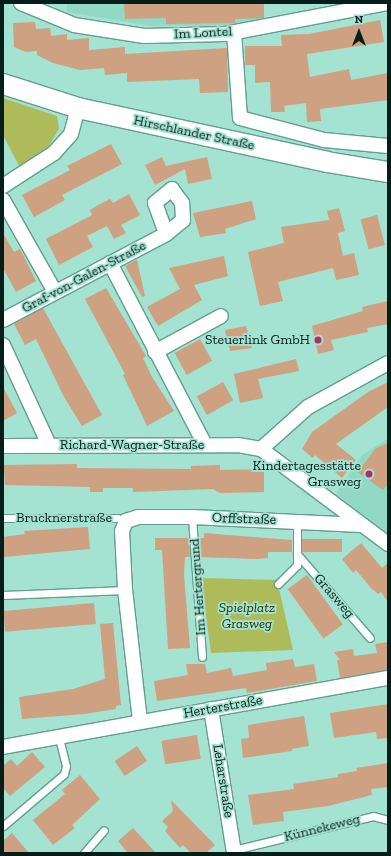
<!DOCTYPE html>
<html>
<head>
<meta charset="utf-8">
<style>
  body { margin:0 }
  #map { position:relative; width:391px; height:856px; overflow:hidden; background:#a4e2d1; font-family:"Zilla Slab",serif }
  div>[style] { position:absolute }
  .built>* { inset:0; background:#91d8c5 }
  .green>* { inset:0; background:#adbb5a }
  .building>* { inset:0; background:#cda182; transform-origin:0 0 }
  .roads { filter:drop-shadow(1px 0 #629e8f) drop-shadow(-1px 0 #629e8f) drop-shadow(0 1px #629e8f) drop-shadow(0 -1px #629e8f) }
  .lane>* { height:7px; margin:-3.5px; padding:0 3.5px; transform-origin:3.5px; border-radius:3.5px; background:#fff }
  .street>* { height:14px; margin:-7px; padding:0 7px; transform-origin:7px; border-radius:7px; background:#fff }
  .secondary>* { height:20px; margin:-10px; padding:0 10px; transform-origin:10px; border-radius:10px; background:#fff }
  .dots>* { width:11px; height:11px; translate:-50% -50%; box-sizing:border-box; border:2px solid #a4e2d1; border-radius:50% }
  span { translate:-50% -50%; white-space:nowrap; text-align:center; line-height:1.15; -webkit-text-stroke:3.5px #a4e2d1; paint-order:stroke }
  .street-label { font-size:14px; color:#051e19 }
  .poi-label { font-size:14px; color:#051e19 }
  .right { translate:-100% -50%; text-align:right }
  .park-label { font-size:14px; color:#2d3207; font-style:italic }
  .frame { position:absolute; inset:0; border:4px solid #051e19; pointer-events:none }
  .north { position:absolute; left:339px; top:12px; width:40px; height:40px; -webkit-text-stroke:3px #a4e2d1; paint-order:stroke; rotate:0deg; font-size:11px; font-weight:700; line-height:16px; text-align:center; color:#051e19 }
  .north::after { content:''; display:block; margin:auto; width:14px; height:18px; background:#051e19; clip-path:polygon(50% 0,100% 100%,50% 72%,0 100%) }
</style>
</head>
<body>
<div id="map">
  <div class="built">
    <i style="clip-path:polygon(67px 3px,264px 3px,264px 18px,234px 25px,151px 26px,67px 12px)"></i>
    <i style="clip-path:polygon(388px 439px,388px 531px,386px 532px,336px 494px,362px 455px)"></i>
  </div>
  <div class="green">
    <i style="clip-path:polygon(3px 98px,57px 116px,59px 129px,48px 147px,19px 166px,3px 135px)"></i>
    <i style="clip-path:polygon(201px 578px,277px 580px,293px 650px,211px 653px)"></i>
  </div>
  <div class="building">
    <i style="clip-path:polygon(124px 3px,264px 3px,264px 18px,235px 19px,235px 23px,166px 24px,166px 18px,125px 19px)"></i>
    <i style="clip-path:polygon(380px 20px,384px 42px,307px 54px,310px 77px,349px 69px,351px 80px,388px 73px,388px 100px,320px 109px,321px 121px,307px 122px,306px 103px,284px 106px,285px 112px,271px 112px,270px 82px,255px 83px,255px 65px,245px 65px,245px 46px,282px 46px,281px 35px,309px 34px)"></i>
    <i style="clip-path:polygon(35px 22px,36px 29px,50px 28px,51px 36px,67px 34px,67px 40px,89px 38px,89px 50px,125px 47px,125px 54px,227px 48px,228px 92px,200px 93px,199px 79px,127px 82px,127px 73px,105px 75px,104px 68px,80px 70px,53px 63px,37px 55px,37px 51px,26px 52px,14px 47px,13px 23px)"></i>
    <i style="clip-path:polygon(111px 144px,122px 164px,62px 195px,65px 200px,34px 217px,22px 195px,70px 170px,67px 166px)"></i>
    <i style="clip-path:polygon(162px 157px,166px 166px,207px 157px,212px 179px,188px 184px,185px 169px,155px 185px,145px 165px)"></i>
    <i style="clip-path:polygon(129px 194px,140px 215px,121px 225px,126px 233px,114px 239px,107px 226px,87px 236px,93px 247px,59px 265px,46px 239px,92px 215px,90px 210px,100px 204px,110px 199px,113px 203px)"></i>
    <i style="clip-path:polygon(252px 201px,256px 219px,225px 229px,226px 233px,200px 237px,193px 213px)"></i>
    <i style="clip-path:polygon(339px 208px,345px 231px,338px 233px,343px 256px,354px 253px,359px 275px,336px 280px,333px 268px,278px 282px,283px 301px,260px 306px,248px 252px,284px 243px,281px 227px,329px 220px,327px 211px)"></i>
    <i style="left:377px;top:215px;width:31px;height:17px;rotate:75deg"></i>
    <i style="clip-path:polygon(3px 233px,14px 252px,20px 249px,36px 281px,16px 292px,3px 268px)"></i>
    <i style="clip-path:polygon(224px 256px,228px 276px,194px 285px,202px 300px,158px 326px,147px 307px,180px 289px,169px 268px)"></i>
    <i style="clip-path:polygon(137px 260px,145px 296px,142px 297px,125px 266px)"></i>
    <i style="clip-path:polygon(106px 288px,146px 356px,143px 358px,152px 377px,174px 411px,147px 426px,123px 375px,125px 374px,85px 299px)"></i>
    <i style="clip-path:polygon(388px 301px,388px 324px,367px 328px,368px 332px,331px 340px,334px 350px,318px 354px,312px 326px,363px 311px,362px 307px)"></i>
    <i style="clip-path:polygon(43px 308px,102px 415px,82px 426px,64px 397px,36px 339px,25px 345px,14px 324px)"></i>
    <i style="clip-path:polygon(246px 326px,252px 348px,230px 351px,225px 330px)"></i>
    <i style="left:200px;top:339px;width:25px;height:29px;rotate:61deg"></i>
    <i style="clip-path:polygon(296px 359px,299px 371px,258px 379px,263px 398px,240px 403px,234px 374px)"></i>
    <i style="left:223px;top:382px;width:21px;height:30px;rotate:61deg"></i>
    <i style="clip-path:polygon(388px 382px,388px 407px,336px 444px,356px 460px,342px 478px,315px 455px,313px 458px,302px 449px,312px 432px,368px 392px)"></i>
    <i style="clip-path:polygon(3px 387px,17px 413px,3px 421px)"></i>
    <i style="clip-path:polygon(388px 443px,388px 484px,383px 490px,358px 472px,375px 449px)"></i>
    <i style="clip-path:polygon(77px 464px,77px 468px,191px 469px,191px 466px,220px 465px,220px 470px,264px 469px,264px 492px,220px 493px,213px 489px,133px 492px,133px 488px,103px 488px,103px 492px,90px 492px,90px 487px,5px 485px,4px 465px)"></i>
    <i style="clip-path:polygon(88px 527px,90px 549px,3px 557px,3px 537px,25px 534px,24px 531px)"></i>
    <i style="clip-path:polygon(204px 533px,292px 540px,292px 552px,268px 552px,268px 558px,258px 559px,200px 557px,199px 538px,204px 538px)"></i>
    <i style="clip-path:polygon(155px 538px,189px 538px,190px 557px,185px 557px,184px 575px,190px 648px,168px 649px,162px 550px,155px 550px)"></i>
    <i style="left:302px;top:539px;width:40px;height:13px"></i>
    <i style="clip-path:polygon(361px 543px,382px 568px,388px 563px,388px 602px,381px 592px,378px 594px,371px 588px,356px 570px,353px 573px,342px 559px)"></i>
    <i style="left:307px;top:575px;width:61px;height:24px;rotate:54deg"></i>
    <i style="left:94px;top:603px;width:21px;height:91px;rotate:85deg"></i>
    <i style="clip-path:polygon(113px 623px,121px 705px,116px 706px,116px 709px,84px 714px,22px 719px,19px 697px,73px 689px,105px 679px,100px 624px)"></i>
    <i style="clip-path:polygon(388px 642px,388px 670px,340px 678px,337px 660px,340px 660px,334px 652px,353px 649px,354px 656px,377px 653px,375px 644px)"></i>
    <i style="clip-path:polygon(293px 659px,295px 667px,314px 664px,317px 681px,247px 693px,246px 688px,157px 701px,154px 681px,188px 675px,186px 664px,205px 664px,207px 673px,231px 668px,233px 676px,267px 670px,266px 663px)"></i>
    <i style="clip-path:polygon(388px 704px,388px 738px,377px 739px,376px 732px,334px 738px,330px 713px)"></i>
    <i style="clip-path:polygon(304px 716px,309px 746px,292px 749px,292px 751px,243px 758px,241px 739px,249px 738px,248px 725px)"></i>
    <i style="left:197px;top:735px;width:24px;height:36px;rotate:81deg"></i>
    <i style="left:137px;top:746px;width:18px;height:27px;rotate:56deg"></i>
    <i style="clip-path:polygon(32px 752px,45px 767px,10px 796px,3px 788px,3px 766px,11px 759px,17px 766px)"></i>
    <i style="clip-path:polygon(388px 763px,388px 787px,371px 789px,372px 795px,328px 806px,283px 812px,284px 821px,253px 825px,248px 795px,294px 789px,293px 784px,338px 777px,338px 774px,357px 771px,356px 768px)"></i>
    <i style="clip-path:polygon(80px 775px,100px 799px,72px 825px,75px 828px,53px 845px,33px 820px,65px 794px,62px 790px)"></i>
    <i style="clip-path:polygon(171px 800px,215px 845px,206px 853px,191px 853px,183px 845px,180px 848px,165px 831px,168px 827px,162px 821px,173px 811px)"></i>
    <i style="clip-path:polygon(133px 828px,156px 853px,128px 853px,118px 841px)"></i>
    <i style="clip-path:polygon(12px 833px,29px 853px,3px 853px,3px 841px)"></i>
  </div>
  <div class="roads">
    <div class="lane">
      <i style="left:192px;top:517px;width:140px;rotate:85.9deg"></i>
      <i style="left:3px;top:518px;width:114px"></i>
      <i style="left:117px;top:518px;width:9px;rotate:18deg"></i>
      <i style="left:297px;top:521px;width:33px;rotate:90deg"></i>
      <i style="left:297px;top:554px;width:111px;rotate:49deg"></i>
      <i style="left:278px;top:584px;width:27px;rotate:-45deg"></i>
      <i style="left:297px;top:565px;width:11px;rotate:-90deg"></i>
      <i style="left:3px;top:595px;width:122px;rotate:-2.3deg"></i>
      <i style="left:3px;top:826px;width:80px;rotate:-40.4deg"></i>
      <i style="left:64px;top:774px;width:8px;rotate:-76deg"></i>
      <i style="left:66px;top:766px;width:30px;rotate:-104deg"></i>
      <i style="left:234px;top:850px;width:143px;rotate:-13.7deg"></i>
      <i style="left:373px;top:816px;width:16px;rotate:15deg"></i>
      <i style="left:84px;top:853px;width:30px;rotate:-49deg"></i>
    </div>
    <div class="street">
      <i style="left:21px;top:3px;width:57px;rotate:22.5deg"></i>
      <i style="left:74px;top:25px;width:71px;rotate:8.9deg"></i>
      <i style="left:144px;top:36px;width:81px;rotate:-1.4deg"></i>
      <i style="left:225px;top:34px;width:166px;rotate:-10.8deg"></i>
      <i style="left:234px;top:32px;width:86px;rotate:86deg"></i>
      <i style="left:240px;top:118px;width:87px;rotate:14.7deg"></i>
      <i style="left:324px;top:140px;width:64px;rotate:5.4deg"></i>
      <i style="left:3px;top:186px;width:61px;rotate:-32.9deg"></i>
      <i style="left:54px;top:153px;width:25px;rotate:-48deg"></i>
      <i style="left:71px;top:134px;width:27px;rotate:-75deg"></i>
      <i style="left:3px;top:200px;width:106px;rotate:60.5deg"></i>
      <i style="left:110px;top:263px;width:205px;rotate:62.4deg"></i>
      <i style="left:3px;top:320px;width:184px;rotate:-27.8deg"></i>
      <i style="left:166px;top:234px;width:22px;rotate:-39deg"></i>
      <i style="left:183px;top:220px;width:17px;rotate:-93deg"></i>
      <i style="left:182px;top:203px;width:17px;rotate:-126deg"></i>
      <i style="left:172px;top:189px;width:22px;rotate:141deg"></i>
      <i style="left:155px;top:203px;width:33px;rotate:70deg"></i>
      <i style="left:3px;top:345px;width:110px;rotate:65.3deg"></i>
      <i style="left:155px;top:352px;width:75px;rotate:-28.6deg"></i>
      <i style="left:3px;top:446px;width:235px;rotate:-0.2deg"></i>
      <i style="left:238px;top:445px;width:23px;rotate:10deg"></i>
      <i style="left:261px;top:449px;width:159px;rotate:36.8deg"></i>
      <i style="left:261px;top:449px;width:63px;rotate:-41.8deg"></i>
      <i style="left:308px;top:407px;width:91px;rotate:-28.8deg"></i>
      <i style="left:211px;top:709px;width:146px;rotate:80.9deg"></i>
      <i style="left:140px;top:721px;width:132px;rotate:-96.5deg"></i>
      <i style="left:125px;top:590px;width:59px;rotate:-92.9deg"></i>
      <i style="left:122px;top:531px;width:11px;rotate:-68deg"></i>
      <i style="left:126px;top:521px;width:13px;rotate:-18deg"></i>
      <i style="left:138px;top:517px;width:54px"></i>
      <i style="left:192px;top:517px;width:169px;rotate:2.7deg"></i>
      <i style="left:3px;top:747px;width:391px;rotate:-10.2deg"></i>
    </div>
    <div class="secondary">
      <i style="left:3px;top:84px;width:79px;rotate:17.7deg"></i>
      <i style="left:78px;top:108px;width:255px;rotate:12.2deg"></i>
      <i style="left:327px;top:162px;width:62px;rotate:9.3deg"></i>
    </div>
  </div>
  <div class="dots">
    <i style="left:318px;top:340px;background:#b22b6c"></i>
    <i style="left:369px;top:474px;background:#b22b6c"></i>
  </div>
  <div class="street-label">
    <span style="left:203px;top:33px;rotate:-3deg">Im Lontel</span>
    <span style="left:194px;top:133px;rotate:12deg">Hirschlander Straße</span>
    <span style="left:84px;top:277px;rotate:-28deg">Graf-von-Galen-Straße</span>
    <span style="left:132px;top:445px">Richard-Wagner-Straße</span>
    <span style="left:64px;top:518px">Brucknerstraße</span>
    <span style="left:244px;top:519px;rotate:2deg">Orffstraße</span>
    <span style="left:198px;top:587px;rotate:-94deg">Im Hertergrund</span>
    <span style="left:334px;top:596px;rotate:49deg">Grasweg</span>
    <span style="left:223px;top:707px;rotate:-10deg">Herterstraße</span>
    <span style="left:223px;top:781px;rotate:81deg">Leharstraße</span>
    <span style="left:322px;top:828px;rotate:-14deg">Künnekeweg</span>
  </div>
  <div class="poi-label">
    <span class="right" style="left:310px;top:340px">Steuerlink GmbH</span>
    <span class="right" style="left:361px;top:474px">Kindertagesstätte<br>Grasweg</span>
  </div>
  <div class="park-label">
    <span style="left:247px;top:616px">Spielplatz<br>Grasweg</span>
  </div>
  <div class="frame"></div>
  <div class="north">N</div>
</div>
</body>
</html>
